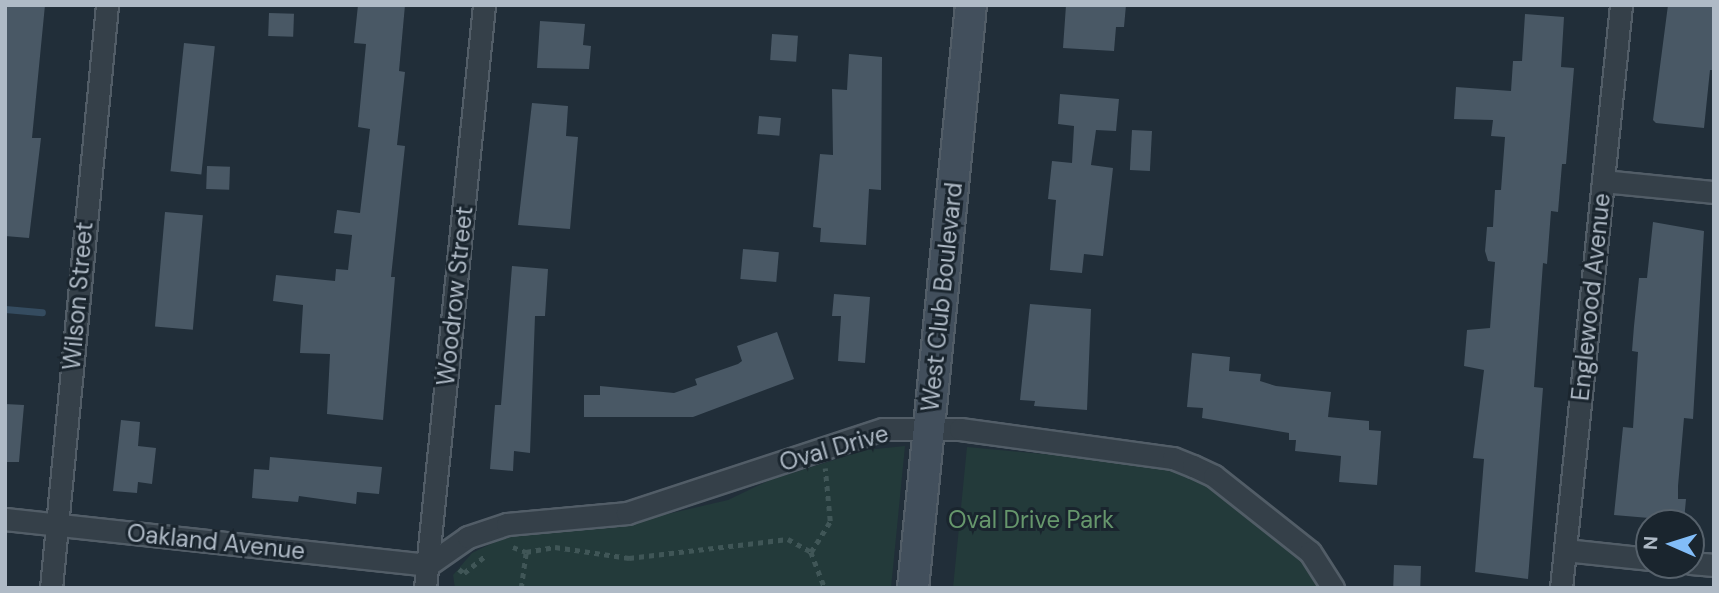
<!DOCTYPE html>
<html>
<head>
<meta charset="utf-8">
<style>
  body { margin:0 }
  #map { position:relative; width:1719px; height:593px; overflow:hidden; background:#212e39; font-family:"DM Sans",sans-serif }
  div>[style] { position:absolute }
  .green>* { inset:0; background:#233a3a }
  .stream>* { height:7px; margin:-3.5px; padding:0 3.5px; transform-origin:3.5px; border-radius:3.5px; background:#354c60 }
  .building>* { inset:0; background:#495865; transform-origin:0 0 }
  .path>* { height:4.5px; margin-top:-2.25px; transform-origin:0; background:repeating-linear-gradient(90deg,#405657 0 5px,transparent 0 10px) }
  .roads { filter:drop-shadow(2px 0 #525d67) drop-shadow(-2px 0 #525d67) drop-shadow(0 2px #525d67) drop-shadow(0 -2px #525d67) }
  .street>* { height:21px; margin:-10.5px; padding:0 10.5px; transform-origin:10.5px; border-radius:10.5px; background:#354049 }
  .secondary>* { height:30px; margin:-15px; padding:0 15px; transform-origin:15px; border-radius:15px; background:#424f5c }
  span { translate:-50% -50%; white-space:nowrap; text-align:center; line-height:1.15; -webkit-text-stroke:6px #1a252e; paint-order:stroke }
  .street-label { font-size:24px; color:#afbac6 }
  .park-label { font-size:24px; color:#66976c }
  .frame { position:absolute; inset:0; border:7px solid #afbac6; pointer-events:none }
  .north { position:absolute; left:1635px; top:509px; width:70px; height:70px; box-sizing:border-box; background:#1a252e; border:2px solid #56616b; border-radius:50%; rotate:273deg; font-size:19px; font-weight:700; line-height:28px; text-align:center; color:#afbac6 }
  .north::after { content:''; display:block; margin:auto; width:24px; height:32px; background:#82bdf8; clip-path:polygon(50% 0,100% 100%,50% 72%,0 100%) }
</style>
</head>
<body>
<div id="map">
  <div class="green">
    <i style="clip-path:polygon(905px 446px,891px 588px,455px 588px,453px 575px,472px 553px,509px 535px,541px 526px,629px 523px,728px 500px,770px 480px,866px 450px)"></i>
    <i style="clip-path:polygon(967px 447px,1185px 467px,1294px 551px,1319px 588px,953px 588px)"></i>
  </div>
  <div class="stream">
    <i style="left:5px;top:309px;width:37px;rotate:5deg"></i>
  </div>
  <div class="building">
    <i style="clip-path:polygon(5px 5px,45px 5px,32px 138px,41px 138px,29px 238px,5px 236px)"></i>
    <i style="clip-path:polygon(358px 5px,405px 5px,399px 71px,405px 72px,397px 145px,405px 146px,391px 277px,395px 277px,383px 420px,327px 414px,330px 354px,300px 353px,303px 305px,273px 301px,276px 275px,335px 281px,336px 269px,348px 270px,352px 235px,334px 233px,337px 210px,360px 213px,370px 129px,358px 127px,366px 44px,354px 43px)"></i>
    <i style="clip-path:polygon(1066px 5px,1126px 5px,1124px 27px,1116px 27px,1114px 51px,1063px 48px)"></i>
    <i style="clip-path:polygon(1668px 5px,1714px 5px,1714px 70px,1710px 70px,1704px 128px,1656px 123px,1653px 120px)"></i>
    <i style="left:269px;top:13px;width:25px;height:23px;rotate:2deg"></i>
    <i style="clip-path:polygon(1525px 14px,1564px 17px,1561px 67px,1574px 68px,1566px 164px,1562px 164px,1558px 212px,1551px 211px,1547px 264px,1543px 263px,1534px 387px,1543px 388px,1528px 579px,1475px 572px,1484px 459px,1473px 458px,1484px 370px,1464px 366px,1467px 330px,1490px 328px,1495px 262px,1488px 261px,1485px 251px,1487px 227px,1493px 227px,1495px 190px,1501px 190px,1505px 137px,1491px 136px,1493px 120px,1454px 119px,1456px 87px,1511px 91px,1513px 61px,1522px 61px)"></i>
    <i style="clip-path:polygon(540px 21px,585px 24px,583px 45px,591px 46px,589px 69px,537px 68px)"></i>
    <i style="left:772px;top:34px;width:26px;height:26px;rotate:4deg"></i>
    <i style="left:184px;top:43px;width:31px;height:129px;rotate:6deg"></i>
    <i style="clip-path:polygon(849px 54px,882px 57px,881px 190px,869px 189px,866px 245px,820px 242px,821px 228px,813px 227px,820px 154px,833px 155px,832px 89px,847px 90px)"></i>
    <i style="clip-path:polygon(1060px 94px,1119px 99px,1116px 131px,1096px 130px,1091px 165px,1113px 168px,1103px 256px,1084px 254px,1082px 273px,1050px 270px,1056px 200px,1048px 199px,1052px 161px,1072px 163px,1074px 126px,1058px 124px)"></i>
    <i style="clip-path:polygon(532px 103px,568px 106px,566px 136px,578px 137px,570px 229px,518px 225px)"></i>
    <i style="left:759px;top:116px;width:22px;height:18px;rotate:5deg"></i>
    <i style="left:1132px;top:130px;width:20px;height:40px;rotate:3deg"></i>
    <i style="left:207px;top:166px;width:23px;height:23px;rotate:2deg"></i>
    <i style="left:165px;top:212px;width:38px;height:115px;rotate:5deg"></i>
    <i style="clip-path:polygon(1653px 222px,1704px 231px,1693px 419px,1684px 418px,1678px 486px,1678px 499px,1686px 499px,1684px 521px,1614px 515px,1623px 427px,1633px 428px,1638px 352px,1632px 351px,1634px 326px,1639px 278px,1647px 278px)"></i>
    <i style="left:743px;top:249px;width:36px;height:30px;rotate:5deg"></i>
    <i style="clip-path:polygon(512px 266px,548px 269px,545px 316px,535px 316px,530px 453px,514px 451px,513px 471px,490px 469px,495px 405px,501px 405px)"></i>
    <i style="clip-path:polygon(834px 294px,870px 297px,865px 363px,838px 361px,841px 316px,832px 316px)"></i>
    <i style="clip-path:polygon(1030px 304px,1091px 309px,1087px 410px,1034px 406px,1035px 401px,1020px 400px)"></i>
    <i style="clip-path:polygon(777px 332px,794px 379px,693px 417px,584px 417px,584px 395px,600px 395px,600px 386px,674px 393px,697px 385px,695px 379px,738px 364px,742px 361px,737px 346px)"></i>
    <i style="clip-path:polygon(1192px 353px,1230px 357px,1229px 371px,1261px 374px,1260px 381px,1276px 386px,1331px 392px,1328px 417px,1369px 421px,1369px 430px,1381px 431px,1377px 485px,1339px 482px,1341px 456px,1295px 451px,1296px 440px,1289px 440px,1289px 433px,1202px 418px,1203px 408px,1187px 407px)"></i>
    <i style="clip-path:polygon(5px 404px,24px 405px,19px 462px,5px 462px)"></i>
    <i style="clip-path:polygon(121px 420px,140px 422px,138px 446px,156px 448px,152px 484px,138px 482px,137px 493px,113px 491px)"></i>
    <i style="clip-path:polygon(270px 457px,382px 467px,379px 494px,357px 492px,356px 504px,299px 496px,298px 502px,252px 498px,254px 469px,269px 470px)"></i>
    <i style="left:1394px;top:565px;width:27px;height:21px;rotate:2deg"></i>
  </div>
  <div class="path">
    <i style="left:513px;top:547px;width:14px;rotate:21deg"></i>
    <i style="left:526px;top:552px;width:29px;rotate:-10deg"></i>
    <i style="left:555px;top:547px;width:75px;rotate:8.5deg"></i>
    <i style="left:629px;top:558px;width:160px;rotate:-6.8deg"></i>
    <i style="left:788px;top:539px;width:26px;rotate:29deg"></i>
    <i style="left:811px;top:552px;width:39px;rotate:69deg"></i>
    <i style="left:811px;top:552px;width:36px;rotate:-58deg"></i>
    <i style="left:830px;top:521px;width:53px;rotate:-95.4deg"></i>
    <i style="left:459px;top:569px;width:6px;rotate:39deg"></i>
    <i style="left:464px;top:573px;width:27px;rotate:-39deg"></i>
    <i style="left:521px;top:588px;width:36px;rotate:-82deg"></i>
  </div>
  <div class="roads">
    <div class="street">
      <i style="left:1603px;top:181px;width:112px;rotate:5.7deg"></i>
      <i style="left:5px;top:519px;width:425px;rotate:6.2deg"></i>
      <i style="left:428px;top:565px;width:49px;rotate:-35deg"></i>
      <i style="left:468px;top:537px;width:41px;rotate:-18.4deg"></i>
      <i style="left:507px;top:524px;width:121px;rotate:-5.2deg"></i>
      <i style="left:627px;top:513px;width:269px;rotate:-18.2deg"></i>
      <i style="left:883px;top:429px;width:77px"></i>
      <i style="left:960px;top:429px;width:215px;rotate:7.8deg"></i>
      <i style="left:1173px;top:458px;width:22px;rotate:22deg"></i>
      <i style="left:1193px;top:466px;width:23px;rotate:25deg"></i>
      <i style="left:1214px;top:476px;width:122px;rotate:38.4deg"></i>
      <i style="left:1310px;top:552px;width:43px;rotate:57.4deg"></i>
      <i style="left:1565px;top:550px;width:84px;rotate:6.1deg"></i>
      <i style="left:1691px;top:563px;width:23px;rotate:5deg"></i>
      <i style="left:51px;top:588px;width:586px;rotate:-84.51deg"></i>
      <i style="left:425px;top:588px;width:586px;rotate:-84.22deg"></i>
      <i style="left:1561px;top:588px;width:586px;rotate:-84.12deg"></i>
    </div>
    <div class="secondary">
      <i style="left:913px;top:588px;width:586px;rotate:-84.32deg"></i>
    </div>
  </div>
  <div class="street-label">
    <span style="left:78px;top:296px;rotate:-85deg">Wilson Street</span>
    <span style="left:455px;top:296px;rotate:-84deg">Woodrow Street</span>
    <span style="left:942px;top:297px;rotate:-84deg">West Club Boulevard</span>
    <span style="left:1591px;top:297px;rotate:-84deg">Englewood Avenue</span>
    <span style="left:834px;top:448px;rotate:-16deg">Oval Drive</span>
    <span style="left:216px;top:542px;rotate:6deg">Oakland Avenue</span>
  </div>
  <div class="park-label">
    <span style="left:1031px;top:520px">Oval Drive Park</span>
  </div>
  <div class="frame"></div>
  <div class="north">N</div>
</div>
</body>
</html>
